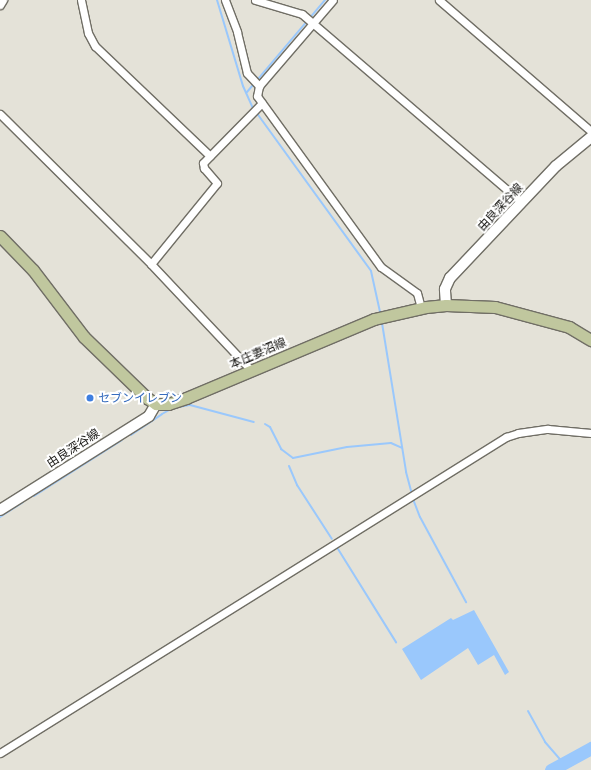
<!DOCTYPE html>
<html>
<head>
<meta charset="utf-8">
<style>
  body { margin:0 }
  #map { position:relative; width:591px; height:770px; overflow:hidden; background:#e4e2d8; font-family:"IBM Plex Sans","Noto Sans JP",sans-serif }
  div>[style] { position:absolute }
  .water>* { inset:0; background:#9ac8fc }
  .stream>* { height:2px; margin:-1px; padding:0 1px; transform-origin:1px; border-radius:1px; background:#9ac8fc }
  .river>* { height:13px; margin:-6.5px; padding:0 6.5px; transform-origin:6.5px; border-radius:6.5px; background:#9ac8fc }
  .roads { filter:drop-shadow(1px 0 #706e65) drop-shadow(-1px 0 #706e65) drop-shadow(0 1px #706e65) drop-shadow(0 -1px #706e65) }
  .street>* { height:7px; margin:-3.5px; padding:0 3.5px; transform-origin:3.5px; border-radius:3.5px; background:#fff }
  .secondary>* { height:10px; margin:-5px; padding:0 5px; transform-origin:5px; border-radius:5px; background:#fff }
  .primary>* { height:11px; margin:-5.5px; padding:0 5.5px; transform-origin:5.5px; border-radius:5.5px; background:#c0c79e }
  .dots>* { width:11px; height:11px; translate:-50% -50%; box-sizing:border-box; border:2px solid #fff; border-radius:50% }
  span { translate:-50% -50%; white-space:nowrap; text-align:center; line-height:1.15; -webkit-text-stroke:4px #fff; paint-order:stroke }
  .street-label { font-size:12px; color:#191815 }
  .shop-label { font-size:12px; color:#366cbe }
  .left { translate:0 -50%; text-align:left }
</style>
</head>
<body>
<div id="map">
  <div class="water">
    <i style="clip-path:polygon(474px 610px,509px 672px,505px 675px,494px 655px,478px 665px,468px 648px,421px 680px,402px 649px,451px 618px,453px 620px)"></i>
  </div>
  <div class="stream">
    <i style="left:217px;top:0;width:90px;rotate:73.2deg"></i>
    <i style="left:243px;top:86px;width:24px;rotate:66deg"></i>
    <i style="left:247px;top:92px;width:121px;rotate:-49.7deg"></i>
    <i style="left:256px;top:112px;width:196px;rotate:54.1deg"></i>
    <i style="left:371px;top:271px;width:42px;rotate:77.6deg"></i>
    <i style="left:382px;top:323px;width:151px;rotate:80.8deg"></i>
    <i style="left:406px;top:472px;width:28px;rotate:75deg"></i>
    <i style="left:413px;top:499px;width:19px;rotate:69deg"></i>
    <i style="left:420px;top:517px;width:97px;rotate:61.6deg"></i>
    <i style="left:265px;top:424px;width:6px;rotate:31deg"></i>
    <i style="left:270px;top:427px;width:25px;rotate:63deg"></i>
    <i style="left:281px;top:449px;width:15px;rotate:37deg"></i>
    <i style="left:293px;top:458px;width:55px;rotate:-11.5deg"></i>
    <i style="left:347px;top:447px;width:44px;rotate:-5.2deg"></i>
    <i style="left:391px;top:443px;width:12px;rotate:24deg"></i>
    <i style="left:131px;top:435px;width:37px;rotate:-34deg"></i>
    <i style="left:162px;top:414px;width:13px;rotate:-29deg"></i>
    <i style="left:173px;top:408px;width:17px;rotate:-10deg"></i>
    <i style="left:190px;top:405px;width:66px;rotate:14.9deg"></i>
    <i style="left:289px;top:466px;width:21px;rotate:67deg"></i>
    <i style="left:297px;top:485px;width:64px;rotate:57.1deg"></i>
    <i style="left:34px;top:496px;width:104px;rotate:-32.5deg"></i>
    <i style="left:0;top:517px;width:27px;rotate:-33deg"></i>
    <i style="left:338px;top:549px;width:110px;rotate:58.1deg"></i>
    <i style="left:528px;top:711px;width:35px;rotate:61deg"></i>
    <i style="left:545px;top:742px;width:28px;rotate:49deg"></i>
  </div>
  <div class="river">
    <i style="left:551px;top:770px;width:46px;rotate:-28.8deg"></i>
  </div>
  <div class="roads">
    <div class="street">
      <i style="left:81px;top:0;width:34px;rotate:78deg"></i>
      <i style="left:88px;top:33px;width:15px;rotate:62deg"></i>
      <i style="left:95px;top:46px;width:159px;rotate:43.7deg"></i>
      <i style="left:225px;top:0;width:34px;rotate:69deg"></i>
      <i style="left:237px;top:32px;width:42px;rotate:76.3deg"></i>
      <i style="left:247px;top:73px;width:18px;rotate:47deg"></i>
      <i style="left:259px;top:86px;width:10px;rotate:101deg"></i>
      <i style="left:257px;top:96px;width:211px;rotate:54.1deg"></i>
      <i style="left:381px;top:267px;width:44px;rotate:35.8deg"></i>
      <i style="left:417px;top:293px;width:16px;rotate:75deg"></i>
      <i style="left:255px;top:0;width:49px;rotate:16.6deg"></i>
      <i style="left:302px;top:14px;width:289px;rotate:40.6deg"></i>
      <i style="left:439px;top:0;width:201px;rotate:40.8deg"></i>
      <i style="left:0;top:5px;width:6px;rotate:-59deg"></i>
      <i style="left:259px;top:86px;width:113px;rotate:-49.3deg"></i>
      <i style="left:0;top:114px;width:213px;rotate:44.8deg"></i>
      <i style="left:151px;top:264px;width:146px;rotate:46.7deg"></i>
      <i style="left:151px;top:264px;width:104px;rotate:-50.8deg"></i>
      <i style="left:217px;top:183px;width:20px;rotate:-131deg"></i>
      <i style="left:204px;top:168px;width:5px;rotate:-101deg"></i>
      <i style="left:203px;top:163px;width:84px;rotate:-45.5deg"></i>
      <i style="left:0;top:753px;width:597px;rotate:-31.99deg"></i>
      <i style="left:506px;top:437px;width:13px;rotate:-18deg"></i>
      <i style="left:518px;top:433px;width:30px;rotate:-8deg"></i>
      <i style="left:548px;top:429px;width:43px;rotate:5.3deg"></i>
    </div>
    <div class="secondary">
      <i style="left:446px;top:305px;width:16px;rotate:-94deg"></i>
      <i style="left:445px;top:289px;width:12px;rotate:-66deg"></i>
      <i style="left:450px;top:278px;width:154px;rotate:-46.6deg"></i>
      <i style="left:556px;top:166px;width:45px;rotate:-39.6deg"></i>
      <i style="left:0;top:510px;width:176px;rotate:-32.2deg"></i>
      <i style="left:149px;top:416px;width:14px;rotate:-60deg"></i>
    </div>
    <div class="primary">
      <i style="left:0;top:236px;width:47px;rotate:45.9deg"></i>
      <i style="left:33px;top:270px;width:84px;rotate:52.7deg"></i>
      <i style="left:84px;top:337px;width:88px;rotate:44.1deg"></i>
      <i style="left:147px;top:398px;width:11px;rotate:34deg"></i>
      <i style="left:156px;top:404px;width:12px"></i>
      <i style="left:168px;top:404px;width:19px;rotate:-18deg"></i>
      <i style="left:186px;top:398px;width:204px;rotate:-22.8deg"></i>
      <i style="left:374px;top:319px;width:53px;rotate:-13deg"></i>
      <i style="left:426px;top:307px;width:20px;rotate:-6deg"></i>
      <i style="left:446px;top:305px;width:49px;rotate:2.3deg"></i>
      <i style="left:495px;top:307px;width:77px;rotate:15.1deg"></i>
      <i style="left:569px;top:327px;width:26px;rotate:31deg"></i>
    </div>
  </div>
  <div class="dots">
    <i style="left:90px;top:398px;background:#3f7fe0"></i>
  </div>
  <div class="street-label">
    <span style="left:500px;top:207px;rotate:-47deg">由良深谷線</span>
    <span style="left:258px;top:353px;rotate:-23deg">本庄妻沼線</span>
    <span style="left:73px;top:448px;rotate:-33deg">由良深谷線</span>
  </div>
  <div class="shop-label">
    <span class="left" style="left:98px;top:398px">セブンイレブン</span>
  </div>
</div>
</body>
</html>
